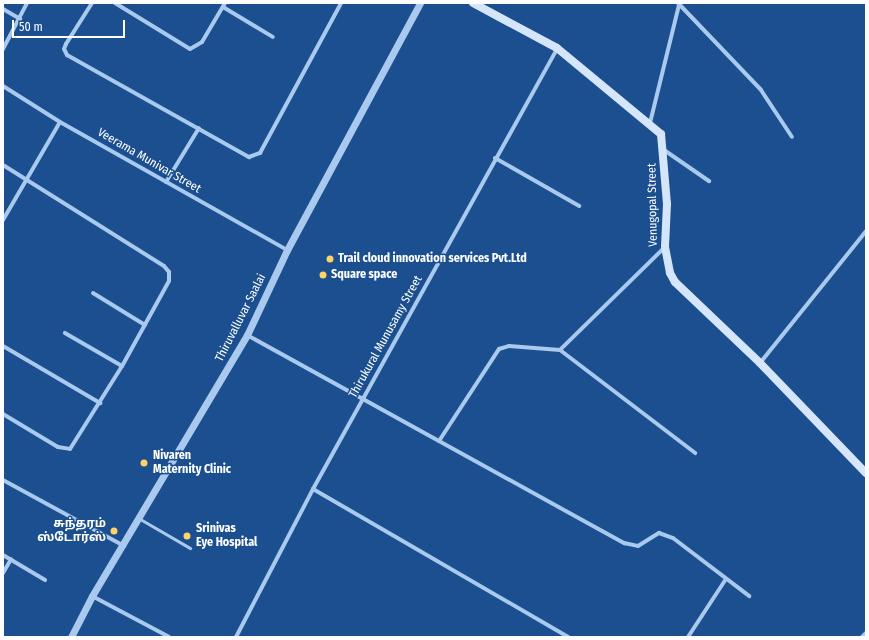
<!DOCTYPE html>
<html>
<head>
<meta charset="utf-8">
<style>
  body { margin:0 }
  #map { position:relative; width:869px; height:640px; overflow:hidden; background:#1b4f8f; font-family:"Fira Sans Condensed","Noto Sans Tamil",sans-serif }
  div>[style] { position:absolute }
  .service>* { height:3px; margin:-1.5px; padding:0 1.5px; transform-origin:1.5px; border-radius:1.5px; background:#a9c9ee }
  .minor>* { height:4px; margin:-2px; padding:0 2px; transform-origin:2px; border-radius:2px; background:#a9c9ee }
  .tertiary>* { height:7px; margin:-3.5px; padding:0 3.5px; transform-origin:3.5px; border-radius:3.5px; background:#a9c9ee }
  .secondary>* { height:8px; margin:-4px; padding:0 4px; transform-origin:4px; border-radius:4px; background:#d6e6fa }
  .dots>* { width:11px; height:11px; translate:-50% -50%; box-sizing:border-box; border:2px solid #1b4f8f; border-radius:50% }
  span { translate:-50% -50%; white-space:nowrap; text-align:center; line-height:1.15; -webkit-text-stroke:3px #1b4f8f; paint-order:stroke }
  .street-label { font-size:12px; color:#fff }
  .poi-label { font-size:12px; color:#fff; font-weight:700 }
  .left { translate:0 -50%; text-align:left }
  .right { translate:-100% -50%; text-align:right }
  .frame { position:absolute; inset:0; border:4px solid #fff; pointer-events:none }
  .scale { position:absolute; left:12px; top:20px; width:113px; height:18px; box-sizing:border-box; border:2px solid #fff; border-top:0; padding-left:5px; font-size:12px; line-height:14px; white-space:nowrap; color:#fff; -webkit-text-stroke:3px #1b4f8f; paint-order:stroke }
</style>
</head>
<body>
<div id="map">
  <div class="service">
    <i style="left:140px;top:519px;width:58px;rotate:30.1deg"></i>
  </div>
  <div class="minor">
    <i style="left:92px;top:3px;width:49px;rotate:122.4deg"></i>
    <i style="left:66px;top:44px;width:5px;rotate:112deg"></i>
    <i style="left:64px;top:49px;width:7px;rotate:63deg"></i>
    <i style="left:67px;top:55px;width:209px;rotate:29.3deg"></i>
    <i style="left:249px;top:157px;width:12px;rotate:-20deg"></i>
    <i style="left:260px;top:153px;width:170px;rotate:-61.6deg"></i>
    <i style="left:115px;top:3px;width:88px;rotate:31.5deg"></i>
    <i style="left:190px;top:49px;width:14px;rotate:-30deg"></i>
    <i style="left:202px;top:42px;width:45px;rotate:-59.5deg"></i>
    <i style="left:678px;top:3px;width:120px;rotate:46.3deg"></i>
    <i style="left:761px;top:90px;width:56px;rotate:56.6deg"></i>
    <i style="left:223px;top:7px;width:58px;rotate:31deg"></i>
    <i style="left:3px;top:9px;width:20px;rotate:30deg"></i>
    <i style="left:3px;top:49px;width:52px;rotate:-62.4deg"></i>
    <i style="left:3px;top:86px;width:67px;rotate:32.3deg"></i>
    <i style="left:60px;top:122px;width:261px;rotate:29.4deg"></i>
    <i style="left:650px;top:123px;width:122px;rotate:-76.2deg"></i>
    <i style="left:664px;top:150px;width:55px;rotate:34.6deg"></i>
    <i style="left:495px;top:158px;width:97px;rotate:29.7deg"></i>
    <i style="left:3px;top:165px;width:190px;rotate:32.1deg"></i>
    <i style="left:164px;top:266px;width:8px;rotate:50deg"></i>
    <i style="left:169px;top:272px;width:9px;rotate:90deg"></i>
    <i style="left:169px;top:281px;width:97px;rotate:118.9deg"></i>
    <i style="left:122px;top:366px;width:66px;rotate:-149.9deg"></i>
    <i style="left:166px;top:182px;width:63px;rotate:-58.6deg"></i>
    <i style="left:3px;top:220px;width:113px;rotate:-59.8deg"></i>
    <i style="left:665px;top:247px;width:147px;rotate:135.6deg"></i>
    <i style="left:560px;top:350px;width:170px;rotate:37.3deg"></i>
    <i style="left:93px;top:293px;width:61px;rotate:31.6deg"></i>
    <i style="left:247px;top:335px;width:431px;rotate:28.9deg"></i>
    <i style="left:624px;top:543px;width:14px;rotate:12deg"></i>
    <i style="left:638px;top:546px;width:25px;rotate:-32deg"></i>
    <i style="left:659px;top:533px;width:15px;rotate:20deg"></i>
    <i style="left:673px;top:538px;width:96px;rotate:37.3deg"></i>
    <i style="left:3px;top:346px;width:113px;rotate:30.4deg"></i>
    <i style="left:760px;top:363px;width:169px;rotate:-51.2deg"></i>
    <i style="left:3px;top:414px;width:64px;rotate:31deg"></i>
    <i style="left:58px;top:447px;width:12px;rotate:9deg"></i>
    <i style="left:70px;top:449px;width:98px;rotate:-57.9deg"></i>
    <i style="left:439px;top:441px;width:110px;rotate:-56.9deg"></i>
    <i style="left:499px;top:349px;width:10px;rotate:-17deg"></i>
    <i style="left:509px;top:346px;width:51px;rotate:4.5deg"></i>
    <i style="left:3px;top:480px;width:138px;rotate:28.6deg"></i>
    <i style="left:313px;top:489px;width:295px;rotate:30.1deg"></i>
    <i style="left:3px;top:555px;width:49px;rotate:30.8deg"></i>
    <i style="left:3px;top:573px;width:16px;rotate:-60deg"></i>
    <i style="left:92px;top:596px;width:87px;rotate:28deg"></i>
    <i style="left:236px;top:637px;width:167px;rotate:-62.5deg"></i>
    <i style="left:313px;top:489px;width:503px;rotate:-60.99deg"></i>
    <i style="left:688px;top:637px;width:69px;rotate:-56.8deg"></i>
    <i style="left:862px;top:637px;width:6px;rotate:-45deg"></i>
  </div>
  <div class="tertiary">
    <i style="left:71px;top:637px;width:46px;rotate:-62.9deg"></i>
    <i style="left:92px;top:596px;width:304px;rotate:-59.3deg"></i>
    <i style="left:247px;top:335px;width:94px;rotate:-64.8deg"></i>
    <i style="left:287px;top:250px;width:281px;rotate:-61.7deg"></i>
  </div>
  <div class="secondary">
    <i style="left:473px;top:3px;width:95px;rotate:28.2deg"></i>
    <i style="left:557px;top:48px;width:135px;rotate:39.6deg"></i>
    <i style="left:661px;top:134px;width:70px;rotate:85.1deg"></i>
    <i style="left:667px;top:204px;width:43px;rotate:92.7deg"></i>
    <i style="left:665px;top:247px;width:26px;rotate:79deg"></i>
    <i style="left:670px;top:273px;width:10px;rotate:61deg"></i>
    <i style="left:675px;top:282px;width:117px;rotate:43.6deg"></i>
    <i style="left:760px;top:363px;width:153px;rotate:46.1deg"></i>
  </div>
  <div class="dots">
    <i style="left:330px;top:259px;background:#ffd166"></i>
    <i style="left:323px;top:275px;background:#ffd166"></i>
    <i style="left:144px;top:463px;background:#ffd166"></i>
    <i style="left:114px;top:531px;background:#ffd166"></i>
    <i style="left:187px;top:536px;background:#ffd166"></i>
  </div>
  <div class="street-label">
    <span style="left:149px;top:161px;rotate:30deg">Veerama Munivar Street</span>
    <span style="left:653px;top:205px;rotate:-91deg">Venugopal Street</span>
    <span style="left:241px;top:318px;rotate:-63deg">Thiruvalluvar Saalai</span>
    <span style="left:386px;top:337px;rotate:-61deg">Thirukural Munusamy Street</span>
  </div>
  <div class="poi-label">
    <span class="left" style="left:338px;top:259px">Trail cloud innovation services Pvt.Ltd</span>
    <span class="left" style="left:331px;top:275px">Square space</span>
    <span class="left" style="left:153px;top:463px">Nivaren<br>Maternity Clinic</span>
    <span class="right" style="left:106px;top:531px">சுந்தரம்<br>ஸ்டோர்ஸ்</span>
    <span class="left" style="left:196px;top:536px">Srinivas<br>Eye Hospital</span>
  </div>
  <div class="frame"></div>
  <div class="scale">50 m</div>
</div>
</body>
</html>
